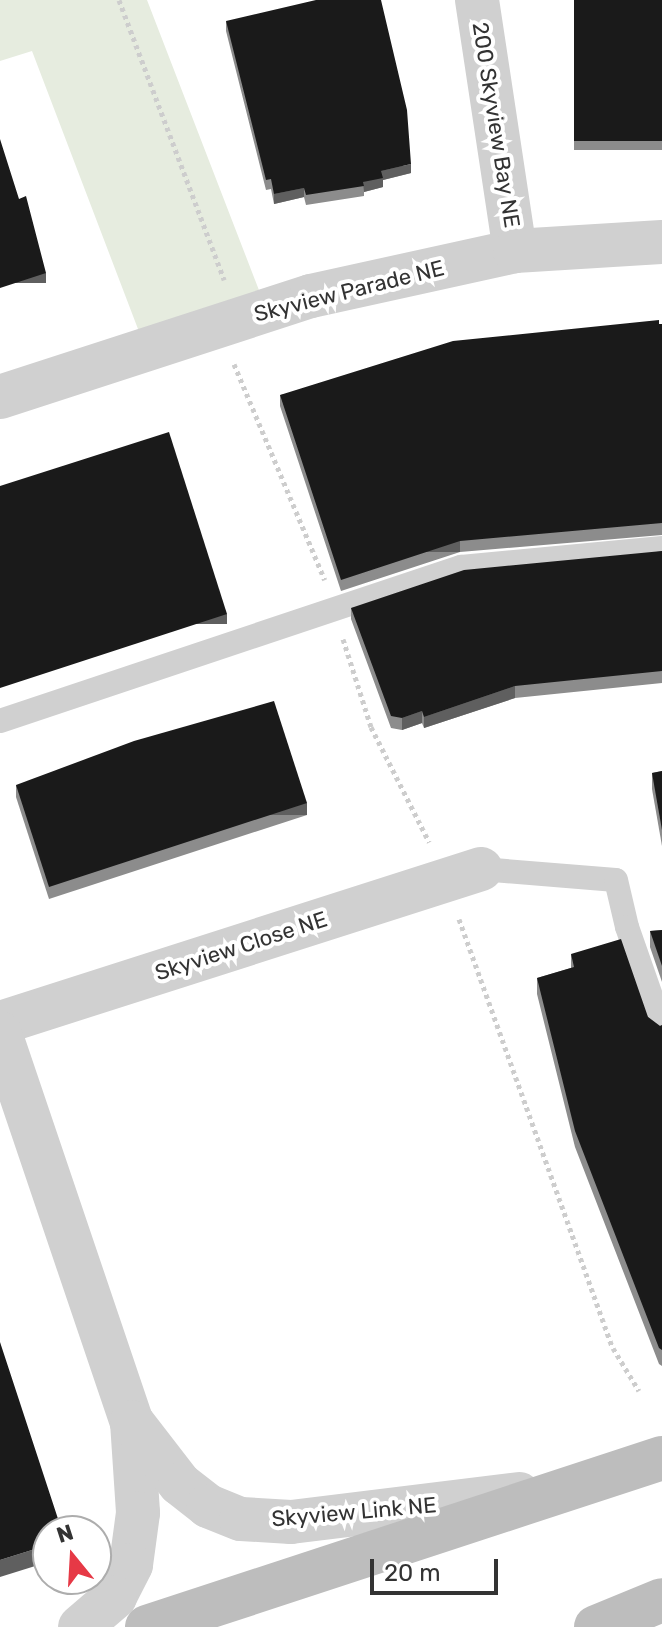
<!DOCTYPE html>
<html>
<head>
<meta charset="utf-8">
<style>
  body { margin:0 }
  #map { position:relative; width:662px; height:1627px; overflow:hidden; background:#fff; font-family:Rubik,sans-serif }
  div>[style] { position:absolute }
  .green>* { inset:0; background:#e6ecdf }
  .path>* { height:5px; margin-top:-2.5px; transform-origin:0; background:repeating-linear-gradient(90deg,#cdcdcd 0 4px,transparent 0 8px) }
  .service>* { height:24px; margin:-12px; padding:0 12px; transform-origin:12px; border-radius:12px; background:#d0d0d0 }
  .minor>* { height:44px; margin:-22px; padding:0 22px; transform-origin:22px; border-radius:22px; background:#d0d0d0 }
  .secondary>* { height:44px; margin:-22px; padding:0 22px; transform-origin:22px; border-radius:22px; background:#bdbdbd }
  .wall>* { inset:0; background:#8c8c8c; transform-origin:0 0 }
  .shaded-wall>* { inset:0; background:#5f5f5f; transform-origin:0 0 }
  .building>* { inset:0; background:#1a1a1a; transform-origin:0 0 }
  span { translate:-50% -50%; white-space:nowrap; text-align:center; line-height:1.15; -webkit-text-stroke:8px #fff; paint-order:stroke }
  .street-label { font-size:22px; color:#333 }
  .north { position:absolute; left:32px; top:1515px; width:80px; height:80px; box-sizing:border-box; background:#fff; border:2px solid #adadad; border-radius:50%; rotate:342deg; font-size:22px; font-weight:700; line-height:32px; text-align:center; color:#333 }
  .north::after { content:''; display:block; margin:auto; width:28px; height:36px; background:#e63946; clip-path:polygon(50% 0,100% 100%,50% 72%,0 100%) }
  .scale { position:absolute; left:370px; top:1559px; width:128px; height:36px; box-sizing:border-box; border:4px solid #333; border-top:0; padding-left:10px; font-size:24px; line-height:28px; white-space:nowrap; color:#333; -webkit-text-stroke:6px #fff; paint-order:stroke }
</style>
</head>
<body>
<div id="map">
  <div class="green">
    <i style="clip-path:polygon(0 0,147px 0,267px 311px,146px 350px,32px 51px,0 61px)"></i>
  </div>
  <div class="path">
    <i style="left:119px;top:0;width:299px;rotate:69.4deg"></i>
    <i style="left:234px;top:364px;width:234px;rotate:67.2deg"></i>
    <i style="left:343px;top:639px;width:92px;rotate:72.3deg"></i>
    <i style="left:371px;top:727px;width:129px;rotate:63.2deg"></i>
    <i style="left:459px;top:919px;width:456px;rotate:70.3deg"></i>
    <i style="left:613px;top:1348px;width:50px;rotate:58.8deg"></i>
  </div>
  <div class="service">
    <i style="left:0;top:721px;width:486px;rotate:-18.5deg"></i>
    <i style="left:461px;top:567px;width:202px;rotate:-5.4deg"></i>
    <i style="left:481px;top:869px;width:135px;rotate:4.7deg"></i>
    <i style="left:616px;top:880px;width:48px;rotate:76.8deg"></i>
    <i style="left:627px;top:927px;width:106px;rotate:70.7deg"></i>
  </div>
  <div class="minor">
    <i style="left:477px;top:0;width:254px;rotate:81.4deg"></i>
    <i style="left:0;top:397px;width:327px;rotate:-18deg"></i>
    <i style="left:311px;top:296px;width:209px;rotate:-12.4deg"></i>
    <i style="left:515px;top:251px;width:147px;rotate:-3.5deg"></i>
    <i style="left:0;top:1023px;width:505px;rotate:-17.75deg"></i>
    <i style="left:0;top:1033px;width:411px;rotate:71.3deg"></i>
    <i style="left:132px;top:1422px;width:91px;rotate:86.2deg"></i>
    <i style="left:138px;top:1513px;width:52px;rotate:97.7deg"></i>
    <i style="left:131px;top:1565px;width:36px;rotate:117deg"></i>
    <i style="left:115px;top:1597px;width:46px;rotate:139.4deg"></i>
    <i style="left:132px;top:1422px;width:78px;rotate:52.3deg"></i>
    <i style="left:180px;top:1484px;width:36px;rotate:38deg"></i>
    <i style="left:208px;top:1506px;width:35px;rotate:22deg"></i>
    <i style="left:241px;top:1519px;width:50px;rotate:3.4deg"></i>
    <i style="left:291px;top:1522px;width:230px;rotate:-7deg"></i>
  </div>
  <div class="secondary">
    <i style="left:147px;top:1627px;width:542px;rotate:-18.17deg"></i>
    <i style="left:596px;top:1627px;width:71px;rotate:-22.2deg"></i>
  </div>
  <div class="wall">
    <i style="left:574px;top:0;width:88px;height:150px"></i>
    <i style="clip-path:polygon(226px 21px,411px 173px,383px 180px,383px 187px,364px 192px,364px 196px,306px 205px,304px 197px,274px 204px,271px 189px,266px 190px,226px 31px)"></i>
    <i style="clip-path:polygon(659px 324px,662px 324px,662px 535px,460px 552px,341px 591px,280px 406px,280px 395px)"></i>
    <i style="clip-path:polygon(662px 551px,662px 683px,515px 698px,424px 728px,422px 723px,402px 730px,391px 728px,351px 619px,351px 608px)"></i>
    <i style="clip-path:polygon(662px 771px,662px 846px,652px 789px,652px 773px)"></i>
    <i style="clip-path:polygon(16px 785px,307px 815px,49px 899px,16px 797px)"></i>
    <i style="clip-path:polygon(662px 930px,662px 982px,650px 947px,650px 931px)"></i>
    <i style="clip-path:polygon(571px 954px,648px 1017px,660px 1026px,662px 1025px,662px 1366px,659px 1364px,575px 1147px,537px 994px,537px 978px,571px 968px)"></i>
  </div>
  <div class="shaded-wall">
    <i style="clip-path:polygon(411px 164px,411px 173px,383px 180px,383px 187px,364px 192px,363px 182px,381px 171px)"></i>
    <i style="clip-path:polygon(304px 188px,304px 197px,274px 204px,274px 194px)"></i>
    <i style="left:46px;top:273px;width:10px;height:48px;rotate:90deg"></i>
    <i style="left:460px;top:541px;width:11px;height:125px;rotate:90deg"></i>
    <i style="left:227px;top:614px;width:10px;height:239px;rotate:90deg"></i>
    <i style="clip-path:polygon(515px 686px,515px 698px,424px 728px,424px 717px)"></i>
    <i style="clip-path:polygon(422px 711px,422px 723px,402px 730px,402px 718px)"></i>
    <i style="left:307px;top:803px;width:12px;height:271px;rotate:90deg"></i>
    <i style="clip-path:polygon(48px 1545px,48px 1562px,0 1577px,0 1560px)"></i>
  </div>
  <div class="building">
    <i style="clip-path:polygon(316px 0,381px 0,407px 110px,411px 164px,381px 171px,383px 178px,363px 182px,364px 186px,306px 195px,304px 188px,274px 194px,271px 179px,266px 180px,226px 21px)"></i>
    <i style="left:574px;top:0;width:88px;height:141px"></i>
    <i style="clip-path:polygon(0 139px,19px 199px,26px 196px,46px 273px,0 288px)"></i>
    <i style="clip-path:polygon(659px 320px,659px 324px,662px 324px,662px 523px,460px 541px,341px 580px,280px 395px,453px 341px)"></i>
    <i style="clip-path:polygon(169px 432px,227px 614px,0 688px,0 486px)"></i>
    <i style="clip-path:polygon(662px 551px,662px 671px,515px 686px,424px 717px,422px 711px,402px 718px,391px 716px,351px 608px,464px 570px)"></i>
    <i style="clip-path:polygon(274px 701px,307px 803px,49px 887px,16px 785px,134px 741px)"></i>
    <i style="clip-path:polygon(662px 771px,662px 830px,652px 773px)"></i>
    <i style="clip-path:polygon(662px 930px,662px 966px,650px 931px)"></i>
    <i style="clip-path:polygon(621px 939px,648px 1017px,660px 1026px,662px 1025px,662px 1350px,659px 1348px,575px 1131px,537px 978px,574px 967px,571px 954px)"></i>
    <i style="clip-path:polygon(0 1342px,62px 1531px,48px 1531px,48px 1545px,0 1560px)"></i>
  </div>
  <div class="street-label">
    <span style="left:496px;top:125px;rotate:81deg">200 Skyview Bay NE</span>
    <span style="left:349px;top:291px;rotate:-14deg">Skyview Parade NE</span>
    <span style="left:241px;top:946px;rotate:-18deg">Skyview Close NE</span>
    <span style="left:354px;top:1512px;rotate:-5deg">Skyview Link NE</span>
  </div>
  <div class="north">N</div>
  <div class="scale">20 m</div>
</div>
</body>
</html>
